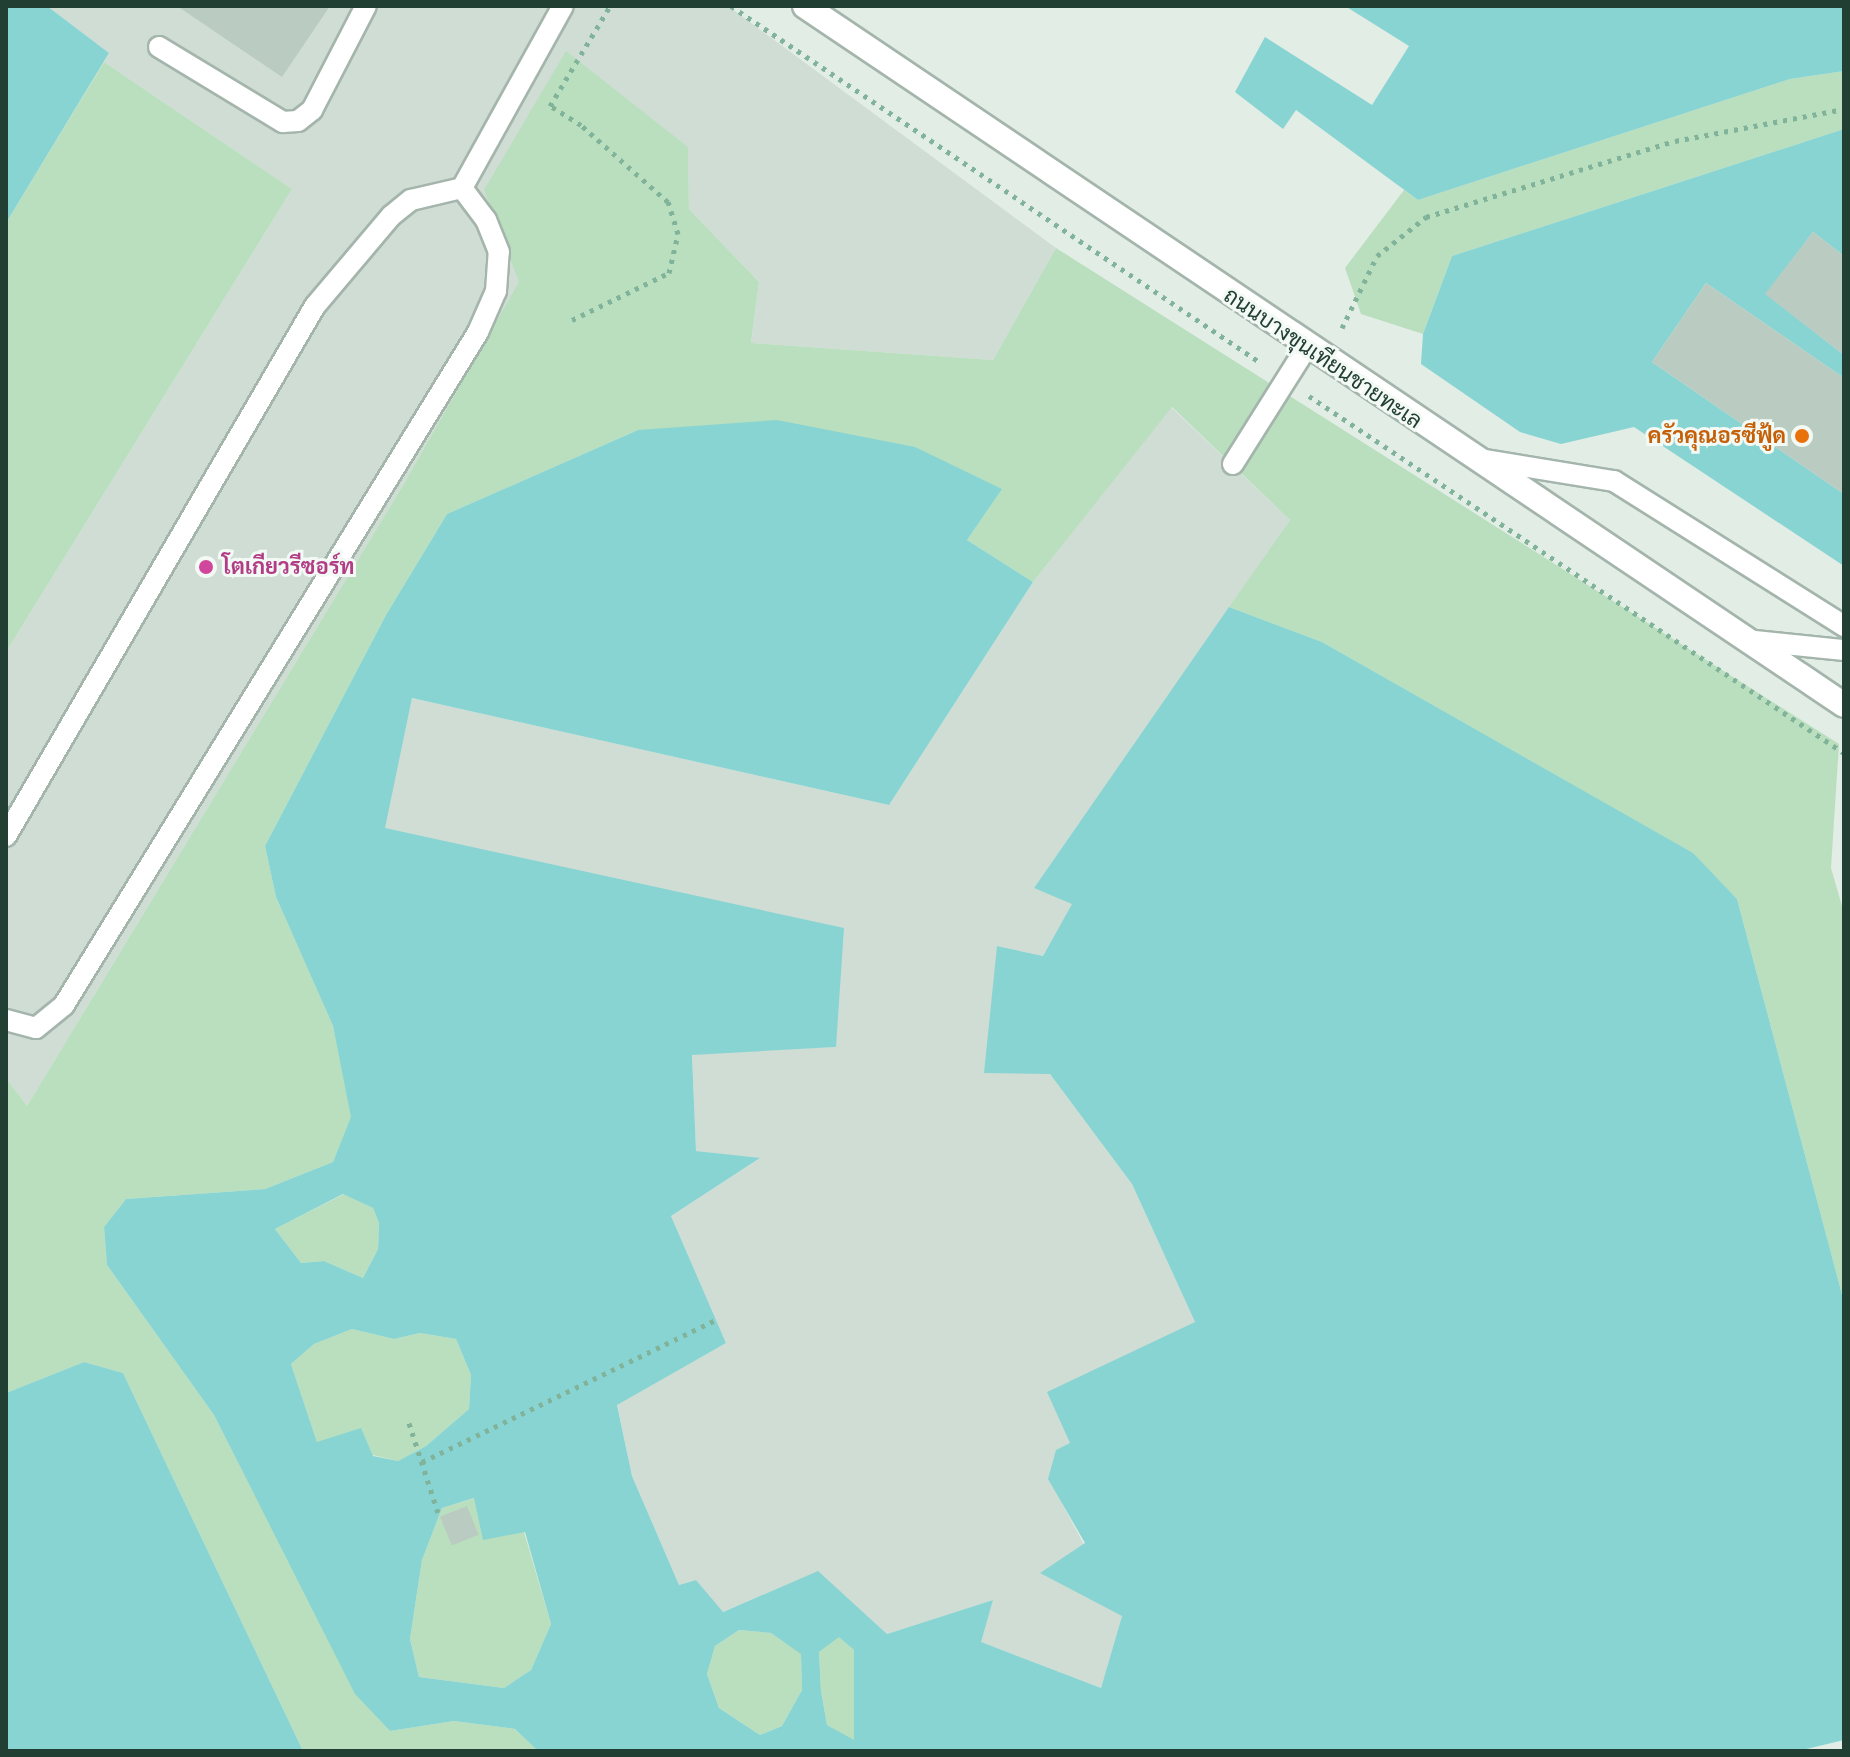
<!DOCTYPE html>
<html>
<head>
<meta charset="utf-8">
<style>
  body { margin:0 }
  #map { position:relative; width:1850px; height:1757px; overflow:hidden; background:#e2ede6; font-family:"DM Sans",Sarabun,sans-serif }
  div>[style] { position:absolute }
  .built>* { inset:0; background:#d0ddd5 }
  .green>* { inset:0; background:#badfbe }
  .water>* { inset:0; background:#88d4d2 }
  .building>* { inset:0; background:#bacbc1; transform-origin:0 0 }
  .path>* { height:5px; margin-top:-2.5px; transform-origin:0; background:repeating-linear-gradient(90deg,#81b29a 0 4px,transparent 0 10px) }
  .roads { filter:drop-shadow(2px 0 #a4b5ac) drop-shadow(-2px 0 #a4b5ac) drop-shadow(0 2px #a4b5ac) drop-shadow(0 -2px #a4b5ac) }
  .service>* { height:20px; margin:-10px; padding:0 10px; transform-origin:10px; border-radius:10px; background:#fff }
  .secondary>* { height:24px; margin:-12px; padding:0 12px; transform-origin:12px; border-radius:12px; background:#fff }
  .dots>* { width:22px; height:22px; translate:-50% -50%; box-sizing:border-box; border:4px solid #f3f9f5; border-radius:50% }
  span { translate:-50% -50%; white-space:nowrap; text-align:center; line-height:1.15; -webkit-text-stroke:6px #f3f9f5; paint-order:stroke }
  .street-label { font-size:22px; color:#213f32 }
  .food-label { font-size:22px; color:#c56008; font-weight:700 }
  .right { translate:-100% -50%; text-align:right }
  .hotel-label { font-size:22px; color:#b23c85; font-weight:700 }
  .left { translate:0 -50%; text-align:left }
  .frame { position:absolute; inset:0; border:8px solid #213f32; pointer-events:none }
</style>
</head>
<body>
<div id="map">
  <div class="built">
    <i style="clip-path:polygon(47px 6px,728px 6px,1056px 248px,993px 360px,751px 343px,759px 282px,689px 209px,688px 147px,485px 190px,520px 282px,405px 482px,27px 1106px,6px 1078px,6px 652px,292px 189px,104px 62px,109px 53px)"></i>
    <i style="clip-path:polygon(1171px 407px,1290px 520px,1034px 888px,1073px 903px,1043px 956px,997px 946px,1050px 1074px,1132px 1184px,1195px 1322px,1071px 1444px,1049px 1479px,1122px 1616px,1101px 1688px,980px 1642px,993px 1600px,887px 1634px,818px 1572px,722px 1612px,696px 1580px,679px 1585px,632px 1476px,617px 1404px,726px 1343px,671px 1216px,759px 1159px,696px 1151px,692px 1054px,836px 1047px,384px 828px,412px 698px,889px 805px,1033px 582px)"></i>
  </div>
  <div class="green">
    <i style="clip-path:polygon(566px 51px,688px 147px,689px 209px,759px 282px,751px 343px,993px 360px,1056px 248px,1839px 744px,1831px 868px,1844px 913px,1844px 1302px,1737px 899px,1692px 853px,1322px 642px,1229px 607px,1290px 520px,1172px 407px,1033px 582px,967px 540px,1001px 490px,638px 430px,447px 514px,386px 615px,265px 846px,276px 897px,333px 1026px,352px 1117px,333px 1162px,265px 1189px,126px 1199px,104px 1227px,107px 1265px,214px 1415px,356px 1694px,390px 1731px,454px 1721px,515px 1729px,538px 1751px,303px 1751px,123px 1373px,84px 1362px,6px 1393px,6px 1078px,27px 1106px,405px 482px,519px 282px,484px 190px)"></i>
    <i style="clip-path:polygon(104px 62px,292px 189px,6px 652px,6px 223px)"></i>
    <i style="clip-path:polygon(1844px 71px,1844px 129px,1452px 256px,1423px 334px,1361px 314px,1345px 268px,1404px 190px,1418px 200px,1790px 79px)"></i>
    <i style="clip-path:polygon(344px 1194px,373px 1208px,379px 1223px,378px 1249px,363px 1278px,324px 1261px,301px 1263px,275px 1229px)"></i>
    <i style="clip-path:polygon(352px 1329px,394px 1339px,420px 1333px,456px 1339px,471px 1375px,469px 1409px,426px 1446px,398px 1461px,317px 1442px,291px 1364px,314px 1344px)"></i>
    <i style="clip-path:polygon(475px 1498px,524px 1532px,551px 1624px,531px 1670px,504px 1688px,419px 1677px,410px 1639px,422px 1560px,442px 1508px)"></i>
    <i style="clip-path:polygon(739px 1630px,771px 1633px,801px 1653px,802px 1690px,782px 1726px,760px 1735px,719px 1708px,707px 1674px,715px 1646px)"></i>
    <i style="clip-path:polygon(839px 1636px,854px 1650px,854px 1741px,827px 1725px,821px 1691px,819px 1652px)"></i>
  </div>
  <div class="water">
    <i style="clip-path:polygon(6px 6px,47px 6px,109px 53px,6px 223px)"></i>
    <i style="clip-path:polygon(1345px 6px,1844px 6px,1844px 71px,1790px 79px,1418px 200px,1296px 110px,1283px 129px,1235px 92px,1265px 37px,1372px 105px,1409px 46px)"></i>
    <i style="clip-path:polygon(1844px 129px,1844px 256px,1813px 232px,1766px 294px,1844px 355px,1844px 378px,1706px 283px,1652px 362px,1844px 494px,1844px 566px,1634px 427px,1561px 444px,1520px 432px,1421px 364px,1423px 334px,1452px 256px)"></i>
    <i style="clip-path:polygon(evenodd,777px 420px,915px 447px,1002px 489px,967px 540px,1033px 582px,889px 805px,412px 698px,385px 828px,844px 928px,836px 1047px,692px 1055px,696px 1151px,760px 1158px,671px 1216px,726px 1343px,617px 1405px,632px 1476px,679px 1585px,696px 1580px,723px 1612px,818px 1571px,887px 1634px,993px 1600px,981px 1642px,1101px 1688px,1122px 1616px,1040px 1573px,1085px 1543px,1048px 1479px,1056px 1450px,1070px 1443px,1047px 1392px,1195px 1322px,1132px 1184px,1050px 1074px,984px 1073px,997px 946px,1043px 956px,1072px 904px,1034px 888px,1229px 607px,1322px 642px,1693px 853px,1737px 899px,1844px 1302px,1844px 1740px,1798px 1751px,538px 1751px,515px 1729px,454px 1721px,390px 1731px,355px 1694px,214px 1415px,107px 1265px,104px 1227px,126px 1199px,265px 1189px,333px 1162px,351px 1117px,333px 1026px,276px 897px,265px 846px,386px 615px,447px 514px,638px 430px,777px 420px,343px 1194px,373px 1208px,379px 1223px,378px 1249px,363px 1278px,324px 1261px,301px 1263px,275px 1229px,343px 1194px,777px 420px,352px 1329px,394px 1339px,420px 1333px,456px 1339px,471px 1375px,469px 1409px,426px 1446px,398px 1461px,373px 1456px,361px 1428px,317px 1442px,291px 1364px,314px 1344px,352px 1329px,777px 420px,474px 1498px,483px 1540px,525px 1532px,551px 1624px,531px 1670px,504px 1688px,419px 1677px,410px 1639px,422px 1560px,442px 1508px,474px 1498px,777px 420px,739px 1630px,771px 1633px,801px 1654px,802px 1690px,782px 1726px,760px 1735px,719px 1708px,707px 1674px,715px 1646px,739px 1630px,777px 420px,839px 1637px,854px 1650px,854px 1740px,827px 1725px,821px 1691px,819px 1652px,839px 1637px)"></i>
    <i style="clip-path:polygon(84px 1362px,123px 1373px,303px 1751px,6px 1751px,6px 1393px)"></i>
  </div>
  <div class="building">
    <i style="clip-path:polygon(177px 6px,330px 6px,282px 77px)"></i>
    <i style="clip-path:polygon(1813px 232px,1844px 256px,1844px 355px,1765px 294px)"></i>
    <i style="clip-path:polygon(1706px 283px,1844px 378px,1844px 494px,1652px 362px)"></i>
    <i style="left:467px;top:1506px;width:31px;height:29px;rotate:68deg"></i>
  </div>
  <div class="path">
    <i style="left:731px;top:6px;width:639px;rotate:33.96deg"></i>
    <i style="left:572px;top:320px;width:108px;rotate:-25.9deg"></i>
    <i style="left:669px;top:273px;width:40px;rotate:-77deg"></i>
    <i style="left:678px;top:234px;width:34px;rotate:-107deg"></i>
    <i style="left:668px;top:202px;width:116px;rotate:-138.5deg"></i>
    <i style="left:581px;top:125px;width:36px;rotate:-148deg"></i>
    <i style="left:550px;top:106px;width:117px;rotate:-59deg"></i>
    <i style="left:1342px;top:328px;width:80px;rotate:-64.1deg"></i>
    <i style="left:1377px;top:256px;width:63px;rotate:-38.5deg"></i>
    <i style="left:1426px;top:217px;width:260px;rotate:-17deg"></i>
    <i style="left:1675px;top:141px;width:172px;rotate:-10.7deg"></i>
    <i style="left:1309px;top:396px;width:643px;rotate:33.71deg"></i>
    <i style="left:409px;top:1423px;width:98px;rotate:72.1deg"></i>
    <i style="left:422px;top:1462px;width:326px;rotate:-25.8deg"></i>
  </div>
  <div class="roads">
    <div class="service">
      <i style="left:159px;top:47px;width:145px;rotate:31.2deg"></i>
      <i style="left:283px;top:122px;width:15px;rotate:-4deg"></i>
      <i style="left:298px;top:121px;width:18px;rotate:-38deg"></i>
      <i style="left:312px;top:110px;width:117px;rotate:-62.6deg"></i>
      <i style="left:1479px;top:459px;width:137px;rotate:9.3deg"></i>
      <i style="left:1614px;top:481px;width:272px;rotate:32.2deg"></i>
      <i style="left:1233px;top:464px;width:137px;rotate:-57.8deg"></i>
      <i style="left:1745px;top:640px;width:100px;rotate:5.8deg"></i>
      <i style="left:6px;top:836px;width:613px;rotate:-59.76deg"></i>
      <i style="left:315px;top:306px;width:118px;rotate:-49.8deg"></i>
      <i style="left:391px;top:216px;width:26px;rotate:-39deg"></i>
      <i style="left:411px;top:200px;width:52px;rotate:-13.2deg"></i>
      <i style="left:462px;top:188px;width:208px;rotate:-61deg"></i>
      <i style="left:6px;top:1020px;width:31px;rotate:15deg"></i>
      <i style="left:36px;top:1028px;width:36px;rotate:-39deg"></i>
      <i style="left:64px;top:1005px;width:790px;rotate:-58.4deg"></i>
      <i style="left:478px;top:332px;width:45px;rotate:-66.3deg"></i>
      <i style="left:496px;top:291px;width:39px;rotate:-86deg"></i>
      <i style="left:499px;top:252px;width:35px;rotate:-112deg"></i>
      <i style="left:486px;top:220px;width:40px;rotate:-127deg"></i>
    </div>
    <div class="secondary">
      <i style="left:805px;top:6px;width:1252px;rotate:33.93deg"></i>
    </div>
  </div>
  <div class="dots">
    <i style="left:1802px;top:436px;background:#e8710a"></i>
    <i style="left:206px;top:567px;background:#d1479c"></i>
  </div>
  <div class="street-label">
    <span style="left:1323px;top:358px;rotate:34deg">ถนนบางขุนเทียนชายทะเล</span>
  </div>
  <div class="food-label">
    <span class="right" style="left:1786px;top:436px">ครัวคุณอรซีฟู้ด</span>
  </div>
  <div class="hotel-label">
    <span class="left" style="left:222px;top:567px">โตเกียวรีซอร์ท</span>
  </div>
  <div class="frame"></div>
</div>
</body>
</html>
